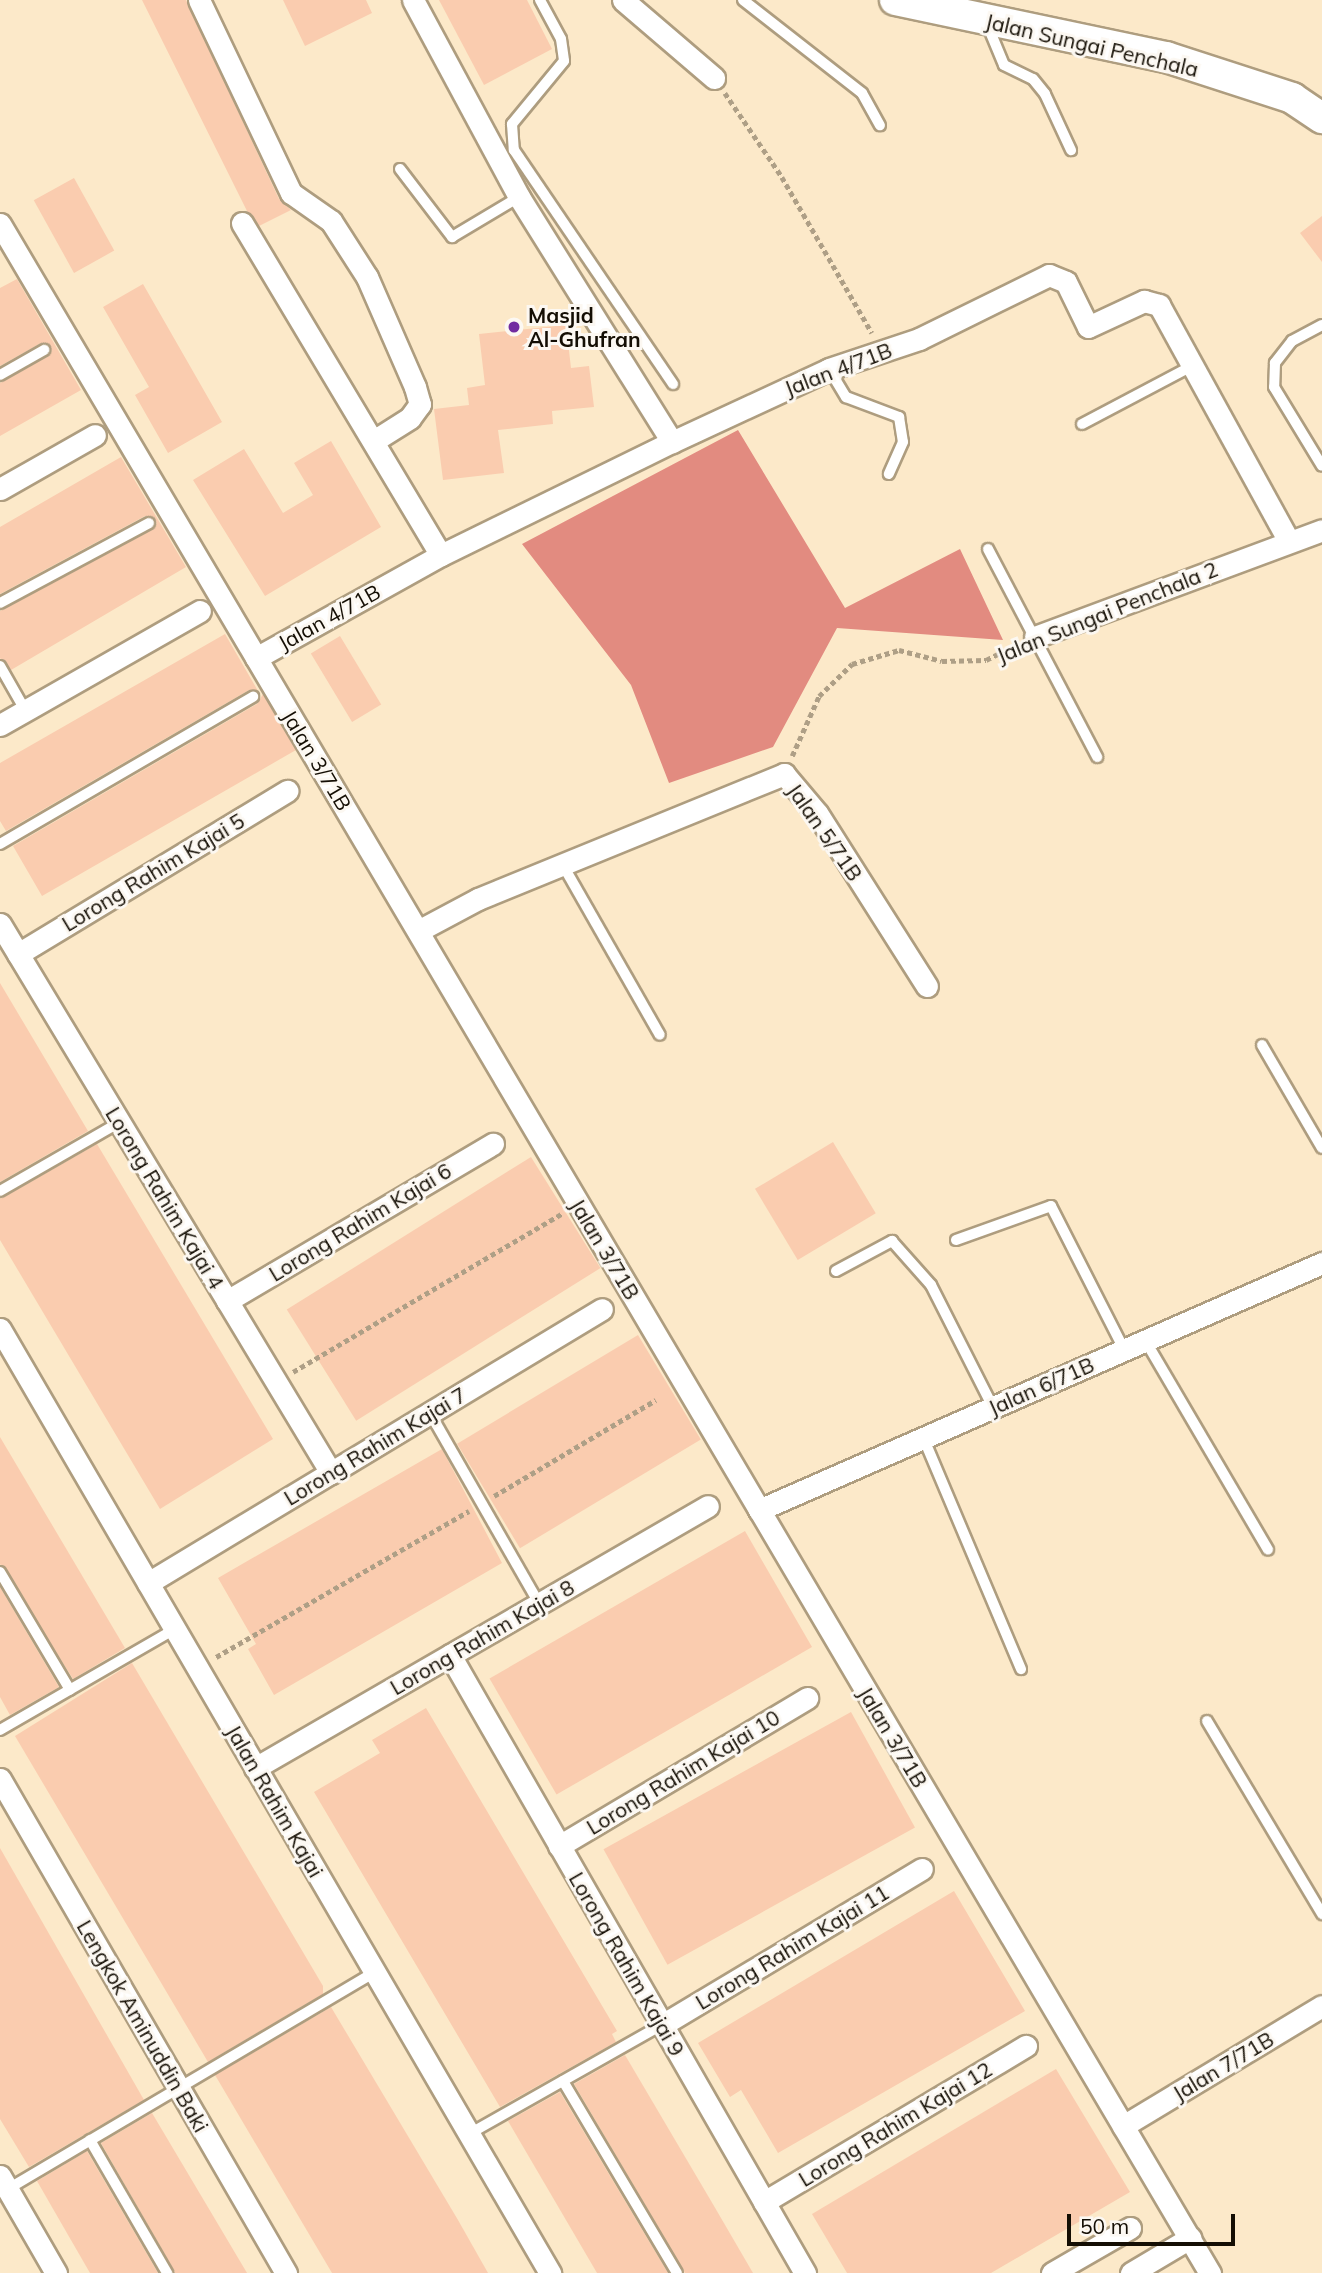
<!DOCTYPE html>
<html>
<head>
<meta charset="utf-8">
<style>
  body { margin:0 }
  #map { position:relative; width:1322px; height:2273px; overflow:hidden; background:#fce9c9; font-family:Mulish,sans-serif }
  div>[style] { position:absolute }
  .forest>* { inset:0; background:#e28b80 }
  .building>* { inset:0; background:#faccaf; transform-origin:0 0 }
  .path>* { height:4.5px; margin-top:-2.25px; transform-origin:0; background:repeating-linear-gradient(90deg,#ae9f86 0 5px,transparent 0 8.5px) }
  .roads { filter:drop-shadow(2px 0 #ae9d7f) drop-shadow(-2px 0 #ae9d7f) drop-shadow(0 2px #ae9d7f) drop-shadow(0 -2px #ae9d7f) }
  .lane>* { height:10px; margin:-5px; padding:0 5px; transform-origin:5px; border-radius:5px; background:#fff }
  .street>* { height:21px; margin:-10.5px; padding:0 10.5px; transform-origin:10.5px; border-radius:10.5px; background:#fff }
  .secondary>* { height:30px; margin:-15px; padding:0 15px; transform-origin:15px; border-radius:15px; background:#fff }
  .dots>* { width:19px; height:19px; translate:-50% -50%; box-sizing:border-box; border:4px solid #fcf8f2; border-radius:50% }
  span { translate:-50% -50%; white-space:nowrap; text-align:center; line-height:1.15; -webkit-text-stroke:6px #fcf8f2; paint-order:stroke }
  .street-label { font-size:21px; color:#140e04 }
  .poi-label { font-size:21px; color:#140e04; font-weight:700 }
  .left { translate:0 -50%; text-align:left }
  .scale { position:absolute; left:1067px; top:2214px; width:168px; height:32px; box-sizing:border-box; border:4px solid #140e04; border-top:0; padding-left:9px; font-size:21px; line-height:24px; white-space:nowrap; color:#140e04; -webkit-text-stroke:5px #fcf8f2; paint-order:stroke }
</style>
</head>
<body>
<div id="map">
  <div class="forest">
    <i style="clip-path:polygon(738px 430px,845px 608px,960px 549px,1003px 640px,837px 628px,773px 747px,669px 783px,631px 685px,522px 544px)"></i>
  </div>
  <div class="building">
    <i style="clip-path:polygon(142px 0,186px 0,279px 199px,291px 210px,259px 226px,247px 211px)"></i>
    <i style="clip-path:polygon(283px 0,366px 0,372px 13px,305px 46px)"></i>
    <i style="clip-path:polygon(439px 0,527px 0,552px 49px,484px 85px)"></i>
    <i style="left:74px;top:178px;width:83px;height:46px;rotate:61deg"></i>
    <i style="clip-path:polygon(1322px 216px,1322px 262px,1300px 233px)"></i>
    <i style="clip-path:polygon(17px 279px,81px 390px,0 436px,0 383px,52px 351px,41px 343px,0 366px,0 288px)"></i>
    <i style="clip-path:polygon(143px 284px,222px 422px,168px 453px,135px 395px,149px 387px,103px 307px)"></i>
    <i style="clip-path:polygon(566px 325px,571px 368px,589px 366px,594px 407px,552px 411px,553px 424px,498px 430px,504px 473px,443px 480px,434px 409px,469px 405px,467px 388px,485px 385px,479px 334px)"></i>
    <i style="clip-path:polygon(331px 441px,381px 527px,265px 596px,193px 480px,244px 449px,283px 513px,313px 495px,294px 463px)"></i>
    <i style="clip-path:polygon(121px 457px,186px 567px,11px 670px,0 658px,0 611px,157px 523px,145px 516px,0 594px,0 527px)"></i>
    <i style="clip-path:polygon(225px 634px,258px 691px,249px 690px,6px 831px,0 821px,0 763px)"></i>
    <i style="left:340px;top:636px;width:80px;height:34px;rotate:59deg"></i>
    <i style="clip-path:polygon(263px 694px,296px 750px,42px 896px,13px 846px,257px 704px)"></i>
    <i style="clip-path:polygon(0 983px,88px 1131px,0 1182px)"></i>
    <i style="left:833px;top:1142px;width:83px;height:91px;rotate:59deg"></i>
    <i style="clip-path:polygon(97px 1144px,273px 1439px,160px 1509px,0 1240px,0 1199px)"></i>
    <i style="left:531px;top:1157px;width:131px;height:288px;rotate:58deg"></i>
    <i style="left:638px;top:1335px;width:122px;height:211px;rotate:59deg"></i>
    <i style="clip-path:polygon(0 1437px,125px 1648px,73px 1679px,0 1564px)"></i>
    <i style="clip-path:polygon(442px 1449px,502px 1563px,274px 1695px,248px 1649px,256px 1644px,218px 1578px)"></i>
    <i style="left:745px;top:1531px;width:134px;height:295px;rotate:60deg"></i>
    <i style="clip-path:polygon(0 1587px,59px 1687px,10px 1715px,0 1697px)"></i>
    <i style="clip-path:polygon(132px 1663px,323px 1986px,323px 1994px,208px 2062px,15px 1736px)"></i>
    <i style="clip-path:polygon(426px 1708px,617px 2031px,612px 2034px,616px 2042px,500px 2107px,314px 1792px,380px 1753px,372px 1740px)"></i>
    <i style="left:851px;top:1712px;width:132px;height:283px;rotate:61deg"></i>
    <i style="clip-path:polygon(0 1848px,144px 2100px,29px 2167px,0 2119px)"></i>
    <i style="clip-path:polygon(954px 1891px,1025px 2011px,778px 2153px,741px 2090px,730px 2097px,698px 2043px)"></i>
    <i style="clip-path:polygon(331px 2007px,458px 2220px,488px 2273px,332px 2273px,215px 2075px)"></i>
    <i style="clip-path:polygon(625px 2055px,714px 2206px,753px 2273px,685px 2273px,574px 2084px)"></i>
    <i style="clip-path:polygon(1056px 2069px,1130px 2192px,991px 2273px,847px 2273px,812px 2214px)"></i>
    <i style="clip-path:polygon(560px 2092px,668px 2273px,597px 2273px,508px 2121px)"></i>
    <i style="clip-path:polygon(152px 2113px,247px 2273px,175px 2273px,101px 2143px)"></i>
    <i style="clip-path:polygon(87px 2151px,158px 2273px,90px 2273px,60px 2221px,37px 2181px)"></i>
  </div>
  <div class="path">
    <i style="left:725px;top:93px;width:102px;rotate:55.8deg"></i>
    <i style="left:782px;top:177px;width:180px;rotate:60deg"></i>
    <i style="left:792px;top:756px;width:66px;rotate:-65.8deg"></i>
    <i style="left:819px;top:696px;width:46px;rotate:-44.1deg"></i>
    <i style="left:852px;top:664px;width:49px;rotate:-16.6deg"></i>
    <i style="left:899px;top:650px;width:44px;rotate:14.3deg"></i>
    <i style="left:942px;top:661px;width:44px;rotate:-1.3deg"></i>
    <i style="left:986px;top:660px;width:36px;rotate:-27deg"></i>
    <i style="left:293px;top:1372px;width:313px;rotate:-30.5deg"></i>
    <i style="left:494px;top:1496px;width:188px;rotate:-30.7deg"></i>
    <i style="left:216px;top:1657px;width:292px;rotate:-30deg"></i>
  </div>
  <div class="roads">
    <div class="lane">
      <i style="left:540px;top:0;width:44px;rotate:61.7deg"></i>
      <i style="left:561px;top:39px;width:22px;rotate:82deg"></i>
      <i style="left:564px;top:61px;width:82px;rotate:129.5deg"></i>
      <i style="left:512px;top:124px;width:26px;rotate:86deg"></i>
      <i style="left:514px;top:150px;width:283px;rotate:55.8deg"></i>
      <i style="left:743px;top:0;width:151px;rotate:38deg"></i>
      <i style="left:862px;top:93px;width:37px;rotate:61deg"></i>
      <i style="left:987px;top:24px;width:44px;rotate:67.5deg"></i>
      <i style="left:1004px;top:65px;width:32px;rotate:26deg"></i>
      <i style="left:1033px;top:79px;width:19px;rotate:51deg"></i>
      <i style="left:1045px;top:94px;width:62px;rotate:65.1deg"></i>
      <i style="left:400px;top:169px;width:86px;rotate:52.6deg"></i>
      <i style="left:452px;top:237px;width:78px;rotate:-30.8deg"></i>
      <i style="left:1322px;top:325px;width:34px;rotate:152deg"></i>
      <i style="left:1292px;top:341px;width:28px;rotate:128deg"></i>
      <i style="left:1275px;top:363px;width:24px;rotate:92deg"></i>
      <i style="left:1274px;top:387px;width:92px;rotate:58.7deg"></i>
      <i style="left:829px;top:369px;width:33px;rotate:59deg"></i>
      <i style="left:846px;top:397px;width:57px;rotate:20.7deg"></i>
      <i style="left:899px;top:417px;width:25px;rotate:81deg"></i>
      <i style="left:903px;top:442px;width:35px;rotate:114deg"></i>
      <i style="left:0;top:375px;width:51px;rotate:-29.6deg"></i>
      <i style="left:1082px;top:424px;width:127px;rotate:-27.8deg"></i>
      <i style="left:988px;top:549px;width:235px;rotate:62.3deg"></i>
      <i style="left:0;top:603px;width:169px;rotate:-28.2deg"></i>
      <i style="left:0;top:666px;width:51px;rotate:60.4deg"></i>
      <i style="left:0;top:844px;width:293px;rotate:-30.2deg"></i>
      <i style="left:564px;top:867px;width:193px;rotate:60.3deg"></i>
      <i style="left:1262px;top:1045px;width:119px;rotate:59.8deg"></i>
      <i style="left:0;top:1191px;width:138px;rotate:-29.9deg"></i>
      <i style="left:956px;top:1240px;width:101px;rotate:-19.7deg"></i>
      <i style="left:1051px;top:1206px;width:161px;rotate:63deg"></i>
      <i style="left:836px;top:1271px;width:64px;rotate:-28.2deg"></i>
      <i style="left:892px;top:1241px;width:59px;rotate:48.4deg"></i>
      <i style="left:931px;top:1285px;width:137px;rotate:63.1deg"></i>
      <i style="left:1145px;top:1340px;width:243px;rotate:59.6deg"></i>
      <i style="left:430px;top:1413px;width:219px;rotate:60.2deg"></i>
      <i style="left:923px;top:1437px;width:252px;rotate:67.1deg"></i>
      <i style="left:0;top:1572px;width:137px;rotate:59.3deg"></i>
      <i style="left:1207px;top:1721px;width:225px;rotate:59.2deg"></i>
      <i style="left:0;top:1730px;width:202px;rotate:-30deg"></i>
      <i style="left:563px;top:2081px;width:223px;rotate:59.3deg"></i>
      <i style="left:469px;top:2134px;width:222px;rotate:-29.5deg"></i>
      <i style="left:90px;top:2140px;width:154px;rotate:59.9deg"></i>
      <i style="left:8px;top:2189px;width:426px;rotate:-30.6deg"></i>
    </div>
    <div class="street">
      <i style="left:199px;top:0;width:214px;rotate:64.5deg"></i>
      <i style="left:291px;top:193px;width:49px;rotate:35deg"></i>
      <i style="left:331px;top:221px;width:67px;rotate:57.3deg"></i>
      <i style="left:367px;top:277px;width:120px;rotate:66.4deg"></i>
      <i style="left:415px;top:387px;width:18px;rotate:74deg"></i>
      <i style="left:420px;top:404px;width:17px;rotate:126deg"></i>
      <i style="left:410px;top:418px;width:41px;rotate:147.8deg"></i>
      <i style="left:413px;top:0;width:224px;rotate:61.7deg"></i>
      <i style="left:519px;top:197px;width:289px;rotate:58deg"></i>
      <i style="left:623px;top:0;width:120px;rotate:40.6deg"></i>
      <i style="left:242px;top:223px;width:387px;rotate:59.1deg"></i>
      <i style="left:0;top:224px;width:2380px;rotate:59.44deg"></i>
      <i style="left:0;top:489px;width:109px;rotate:-29.6deg"></i>
      <i style="left:1035px;top:637px;width:306px;rotate:-20.4deg"></i>
      <i style="left:256px;top:658px;width:212px;rotate:-29.1deg"></i>
      <i style="left:441px;top:555px;width:257px;rotate:-26.1deg"></i>
      <i style="left:672px;top:442px;width:173px;rotate:-24.9deg"></i>
      <i style="left:829px;top:369px;width:95px;rotate:-18.4deg"></i>
      <i style="left:919px;top:339px;width:145px;rotate:-26.2deg"></i>
      <i style="left:1049px;top:275px;width:18px;rotate:22deg"></i>
      <i style="left:1066px;top:282px;width:50px;rotate:63.9deg"></i>
      <i style="left:1088px;top:327px;width:62px;rotate:-24.9deg"></i>
      <i style="left:1144px;top:301px;width:16px;rotate:15deg"></i>
      <i style="left:1159px;top:305px;width:269px;rotate:61.2deg"></i>
      <i style="left:0;top:725px;width:230px;rotate:-29.7deg"></i>
      <i style="left:0;top:924px;width:641px;rotate:58.91deg"></i>
      <i style="left:418px;top:931px;width:68px;rotate:-28.1deg"></i>
      <i style="left:478px;top:899px;width:331px;rotate:-22.2deg"></i>
      <i style="left:784px;top:774px;width:51px;rotate:49.8deg"></i>
      <i style="left:817px;top:813px;width:205px;rotate:57.6deg"></i>
      <i style="left:18px;top:954px;width:315px;rotate:-31.2deg"></i>
      <i style="left:227px;top:1301px;width:309px;rotate:-30.6deg"></i>
      <i style="left:0;top:1329px;width:1093px;rotate:59.77deg"></i>
      <i style="left:759px;top:1510px;width:615px;rotate:-23.69deg"></i>
      <i style="left:148px;top:1583px;width:530px;rotate:-31.11deg"></i>
      <i style="left:450px;top:1655px;width:713px;rotate:60.13deg"></i>
      <i style="left:255px;top:1768px;width:523px;rotate:-30.04deg"></i>
      <i style="left:0;top:1779px;width:571px;rotate:59.93deg"></i>
      <i style="left:559px;top:1846px;width:289px;rotate:-30.8deg"></i>
      <i style="left:662px;top:2025px;width:303px;rotate:-31deg"></i>
      <i style="left:1123px;top:2126px;width:232px;rotate:-31.1deg"></i>
      <i style="left:0;top:2176px;width:112px;rotate:60deg"></i>
      <i style="left:764px;top:2202px;width:305px;rotate:-30.8deg"></i>
      <i style="left:1052px;top:2273px;width:90px;rotate:-30deg"></i>
      <i style="left:1131px;top:2273px;width:69px;rotate:-30.7deg"></i>
    </div>
    <div class="secondary">
      <i style="left:895px;top:0;width:277px;rotate:11.9deg"></i>
      <i style="left:1166px;top:57px;width:133px;rotate:18deg"></i>
      <i style="left:1292px;top:98px;width:36px;rotate:34deg"></i>
    </div>
  </div>
  <div class="dots">
    <i style="left:514px;top:327px;background:#722ca0"></i>
  </div>
  <div class="street-label">
    <span style="left:1092px;top:45px;rotate:13deg">Jalan Sungai Penchala</span>
    <span style="left:838px;top:369px;rotate:-21deg">Jalan 4/71B</span>
    <span style="left:1107px;top:612px;rotate:-22deg">Jalan Sungai Penchala 2</span>
    <span style="left:329px;top:617px;rotate:-29deg">Jalan 4/71B</span>
    <span style="left:317px;top:760px;rotate:59deg">Jalan 3/71B</span>
    <span style="left:825px;top:832px;rotate:55deg">Jalan 5/71B</span>
    <span style="left:153px;top:872px;rotate:-31deg">Lorong Rahim Kajai 5</span>
    <span style="left:165px;top:1198px;rotate:59deg">Lorong Rahim Kajai 4</span>
    <span style="left:360px;top:1222px;rotate:-31deg">Lorong Rahim Kajai 6</span>
    <span style="left:605px;top:1249px;rotate:59deg">Jalan 3/71B</span>
    <span style="left:1041px;top:1386px;rotate:-24deg">Jalan 6/71B</span>
    <span style="left:375px;top:1446px;rotate:-31deg">Lorong Rahim Kajai 7</span>
    <span style="left:482px;top:1637px;rotate:-30deg">Lorong Rahim Kajai 8</span>
    <span style="left:893px;top:1737px;rotate:59deg">Jalan 3/71B</span>
    <span style="left:683px;top:1772px;rotate:-31deg">Lorong Rahim Kajai 10</span>
    <span style="left:275px;top:1801px;rotate:60deg">Jalan Rahim Kajai</span>
    <span style="left:792px;top:1947px;rotate:-31deg">Lorong Rahim Kajai 11</span>
    <span style="left:627px;top:1964px;rotate:60deg">Lorong Rahim Kajai 9</span>
    <span style="left:143px;top:2026px;rotate:60deg">Lengkok Aminuddin Baki</span>
    <span style="left:1223px;top:2066px;rotate:-31deg">Jalan 7/71B</span>
    <span style="left:895px;top:2124px;rotate:-31deg">Lorong Rahim Kajai 12</span>
  </div>
  <div class="poi-label">
    <span class="left" style="left:528px;top:327px">Masjid<br>Al-Ghufran</span>
  </div>
  <div class="scale">50 m</div>
</div>
</body>
</html>
